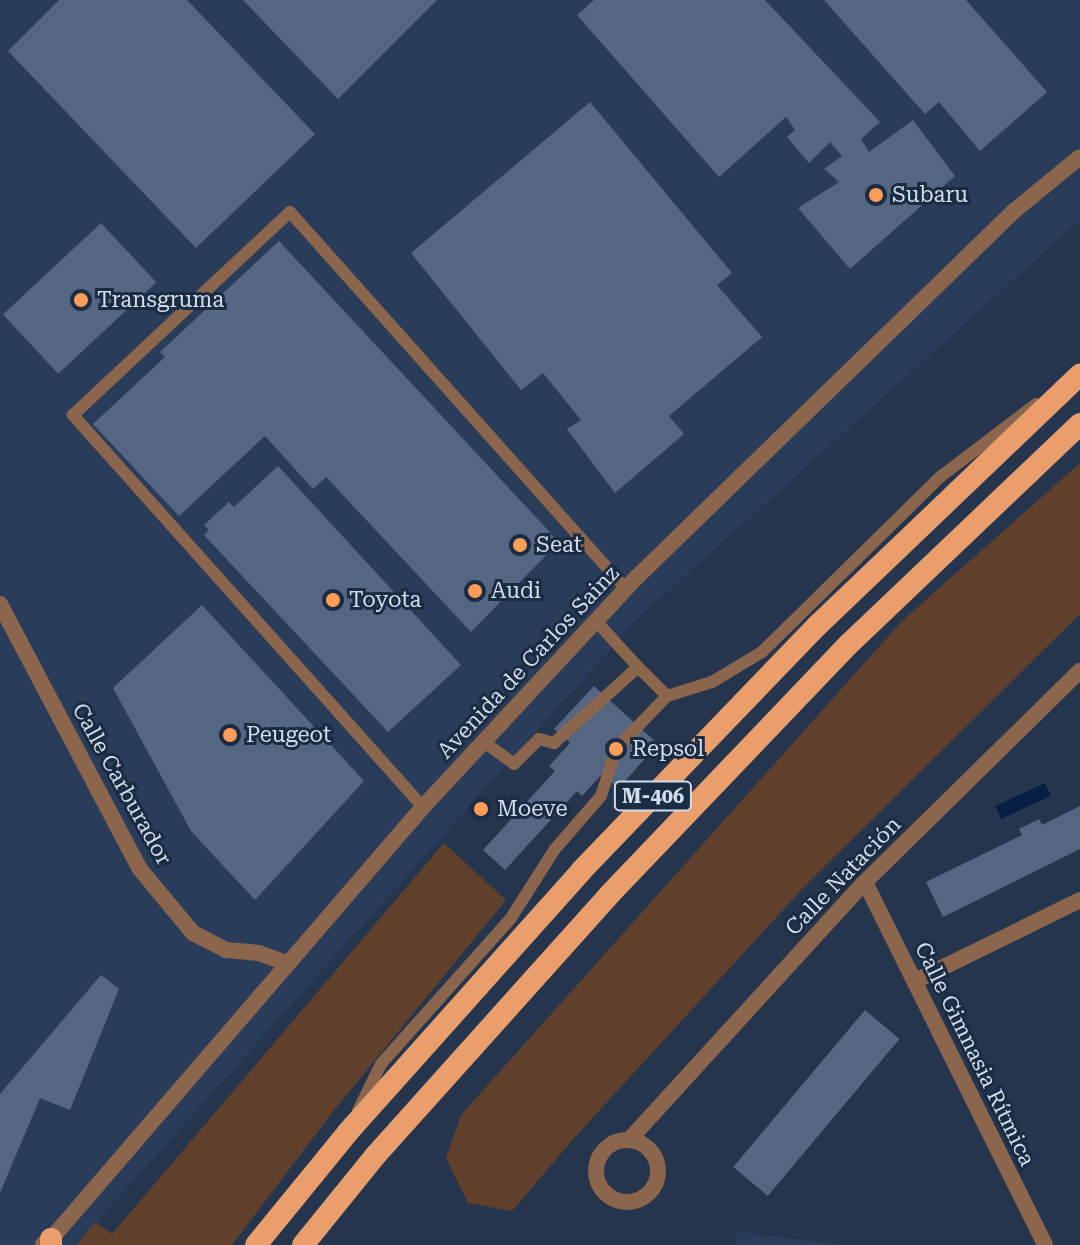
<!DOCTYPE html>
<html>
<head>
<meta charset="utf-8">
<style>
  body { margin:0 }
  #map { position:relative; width:1080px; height:1245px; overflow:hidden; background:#24354d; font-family:"Roboto Serif",serif }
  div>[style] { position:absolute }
  .built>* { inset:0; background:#293d5b }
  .green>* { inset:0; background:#60402b }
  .water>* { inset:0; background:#061f43; transform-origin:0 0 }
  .building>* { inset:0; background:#546681; transform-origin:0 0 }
  .service>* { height:12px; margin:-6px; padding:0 6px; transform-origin:6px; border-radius:6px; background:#8b654c }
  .minor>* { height:16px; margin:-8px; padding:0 8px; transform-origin:8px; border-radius:8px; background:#8b654c }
  .minor>.ring { margin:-8px; padding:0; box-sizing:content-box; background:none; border:16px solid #8b654c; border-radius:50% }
  .trunk>* { height:22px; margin:-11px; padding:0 11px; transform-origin:11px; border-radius:11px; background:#ea9e6c }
  .dots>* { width:22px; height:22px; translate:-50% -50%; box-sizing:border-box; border:4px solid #1b2b42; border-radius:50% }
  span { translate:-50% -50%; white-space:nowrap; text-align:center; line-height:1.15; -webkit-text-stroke:6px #1b2b42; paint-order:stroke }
  .shield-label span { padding:2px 6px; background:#1b2b42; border:2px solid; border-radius:6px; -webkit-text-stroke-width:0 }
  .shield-label { font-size:20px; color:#d2ddec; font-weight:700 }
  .poi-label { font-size:22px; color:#d2ddec }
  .left { translate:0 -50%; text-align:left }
  .street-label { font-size:22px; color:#d2ddec }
</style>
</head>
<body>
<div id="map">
  <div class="built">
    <i style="clip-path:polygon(0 0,1080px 0,1080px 220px,637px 619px,76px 1245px,0 1245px)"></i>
    <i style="clip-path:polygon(737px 1231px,821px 1242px,843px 1245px,735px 1245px)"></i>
  </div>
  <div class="green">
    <i style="clip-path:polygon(1080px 463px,1080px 614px,805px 886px,576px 1136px,512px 1211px,468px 1203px,446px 1158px,461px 1115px,902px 621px)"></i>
    <i style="clip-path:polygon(444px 843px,506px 900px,335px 1109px,232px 1245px,76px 1245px,95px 1222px,112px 1234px)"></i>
  </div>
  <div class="water">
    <i style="left:1045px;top:783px;width:14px;height:55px;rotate:65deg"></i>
  </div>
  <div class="building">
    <i style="clip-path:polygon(59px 0,187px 0,315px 134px,196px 248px,8px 51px)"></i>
    <i style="clip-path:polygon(243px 0,437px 0,338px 99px)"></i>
    <i style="clip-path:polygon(594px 0,765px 0,880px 122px,861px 139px,869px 152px,913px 120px,955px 176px,850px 269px,798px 208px,839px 182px,824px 169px,842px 156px,830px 142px,809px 163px,787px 137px,795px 130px,786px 117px,719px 177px,577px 15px)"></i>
    <i style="clip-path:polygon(824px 0,966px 0,1047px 92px,980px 151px,939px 102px,925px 114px)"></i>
    <i style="clip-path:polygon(590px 102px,732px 273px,717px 285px,762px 337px,669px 416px,684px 434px,615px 493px,567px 429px,581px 420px,543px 373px,521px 390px,411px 253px)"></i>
    <i style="left:101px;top:223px;width:81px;height:134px;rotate:47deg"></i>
    <i style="clip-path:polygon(279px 241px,559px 542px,471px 632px,326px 477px,313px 489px,265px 436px,179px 516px,93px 424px,165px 357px,160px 352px)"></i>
    <i style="clip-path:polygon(278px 466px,461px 665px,388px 732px,204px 535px,209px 530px,204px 525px,229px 502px,234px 507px)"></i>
    <i style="clip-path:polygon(202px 605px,364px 781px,255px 900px,191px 831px,113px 688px)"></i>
    <i style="clip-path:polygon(594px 686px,658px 744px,618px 789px,602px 774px,582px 796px,577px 791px,505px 870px,483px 850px,555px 771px,549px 766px,570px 743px,554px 729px)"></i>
    <i style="clip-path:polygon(1080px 806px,1080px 849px,943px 917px,926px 882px,1022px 835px,1019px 829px,1039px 819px,1042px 825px)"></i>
    <i style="clip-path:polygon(101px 975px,119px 989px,70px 1110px,40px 1098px,0 1193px,0 1094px)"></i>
    <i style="left:865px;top:1010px;width:45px;height:205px;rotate:40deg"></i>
  </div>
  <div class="service">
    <i style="left:638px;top:667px;width:41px;rotate:45deg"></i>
    <i style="left:484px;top:742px;width:37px;rotate:36deg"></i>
    <i style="left:514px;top:764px;width:35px;rotate:-45deg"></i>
    <i style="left:539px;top:739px;width:16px;rotate:15deg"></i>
    <i style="left:554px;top:743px;width:113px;rotate:-42.1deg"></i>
    <i style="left:638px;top:667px;width:62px;rotate:-132.4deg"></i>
    <i style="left:423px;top:807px;width:526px;rotate:-131.76deg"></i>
    <i style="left:73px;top:415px;width:297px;rotate:-43.1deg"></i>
    <i style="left:290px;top:212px;width:505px;rotate:48.29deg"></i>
    <i style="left:358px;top:1111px;width:52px;rotate:-63.9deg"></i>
    <i style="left:381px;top:1064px;width:195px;rotate:-48.3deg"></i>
    <i style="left:511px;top:918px;width:82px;rotate:-57.5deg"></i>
    <i style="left:555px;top:849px;width:70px;rotate:-49deg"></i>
    <i style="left:601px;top:796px;width:49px;rotate:-72.3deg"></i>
    <i style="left:616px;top:749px;width:74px;rotate:-46.1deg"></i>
    <i style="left:667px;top:696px;width:47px;rotate:-17.3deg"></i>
    <i style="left:712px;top:682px;width:58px;rotate:-31deg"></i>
    <i style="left:762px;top:652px;width:250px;rotate:-44.5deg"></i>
    <i style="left:940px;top:477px;width:121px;rotate:-37.2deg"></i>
  </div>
  <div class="minor">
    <i style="left:0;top:604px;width:298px;rotate:62.2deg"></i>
    <i style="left:139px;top:868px;width:85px;rotate:50.3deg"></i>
    <i style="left:193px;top:933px;width:37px;rotate:27deg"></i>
    <i style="left:226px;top:950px;width:33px;rotate:5deg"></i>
    <i style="left:259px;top:953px;width:30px;rotate:20deg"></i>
    <i style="left:865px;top:882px;width:405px;rotate:63.6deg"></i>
    <i style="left:915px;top:981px;width:184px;rotate:-26.1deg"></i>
    <i style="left:630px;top:1139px;width:348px;rotate:-47.6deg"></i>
    <i style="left:865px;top:882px;width:301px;rotate:-44.5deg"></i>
    <i class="ring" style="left:596px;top:1140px;width:46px;height:46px"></i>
    <i style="left:43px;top:1244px;width:9px;rotate:-32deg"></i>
    <i style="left:51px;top:1239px;width:570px;rotate:-49.27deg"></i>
    <i style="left:423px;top:807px;width:314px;rotate:-47.1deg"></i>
    <i style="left:637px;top:577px;width:525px;rotate:-44.15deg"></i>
    <i style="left:1014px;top:211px;width:85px;rotate:-39.3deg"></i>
  </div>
  <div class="trunk">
    <i style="left:51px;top:1245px;width:6px;rotate:-90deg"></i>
    <i style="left:256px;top:1245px;width:146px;rotate:-50.8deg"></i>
    <i style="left:348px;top:1132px;width:350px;rotate:-48.2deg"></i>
    <i style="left:581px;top:871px;width:343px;rotate:-46.1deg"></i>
    <i style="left:819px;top:624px;width:361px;rotate:-43.7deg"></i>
    <i style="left:303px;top:1245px;width:114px;rotate:-51deg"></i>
    <i style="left:375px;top:1156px;width:351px;rotate:-48.1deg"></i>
    <i style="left:609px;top:895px;width:347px;rotate:-46.3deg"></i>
    <i style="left:849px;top:644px;width:319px;rotate:-43.6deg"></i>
  </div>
  <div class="dots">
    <i style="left:876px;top:195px;background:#fe9c58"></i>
    <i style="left:81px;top:300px;background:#fe9c58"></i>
    <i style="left:520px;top:545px;background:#fe9c58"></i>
    <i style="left:475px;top:591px;background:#fe9c58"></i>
    <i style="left:333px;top:600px;background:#fe9c58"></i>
    <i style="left:230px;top:735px;background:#fe9c58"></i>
    <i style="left:616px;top:749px;background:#fe9c58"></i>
    <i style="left:481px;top:809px;background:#fe9c58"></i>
  </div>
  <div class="shield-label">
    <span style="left:653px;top:796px">M-406</span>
  </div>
  <div class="poi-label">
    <span class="left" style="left:892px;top:195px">Subaru</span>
    <span class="left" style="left:97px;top:300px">Transgruma</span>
    <span class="left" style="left:536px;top:545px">Seat</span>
    <span class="left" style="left:491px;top:591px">Audi</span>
    <span class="left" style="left:349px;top:600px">Toyota</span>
    <span class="left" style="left:246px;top:735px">Peugeot</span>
    <span class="left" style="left:632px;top:749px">Repsol</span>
    <span class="left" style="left:497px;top:809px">Moeve</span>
  </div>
  <div class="street-label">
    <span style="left:528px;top:662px;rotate:-47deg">Avenida de Carlos Sainz</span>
    <span style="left:122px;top:784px;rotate:61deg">Calle Carburador</span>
    <span style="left:843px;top:876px;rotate:-46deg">Calle Natación</span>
    <span style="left:975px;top:1054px;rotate:64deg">Calle Gimnasia Rítmica</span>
  </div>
</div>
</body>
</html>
